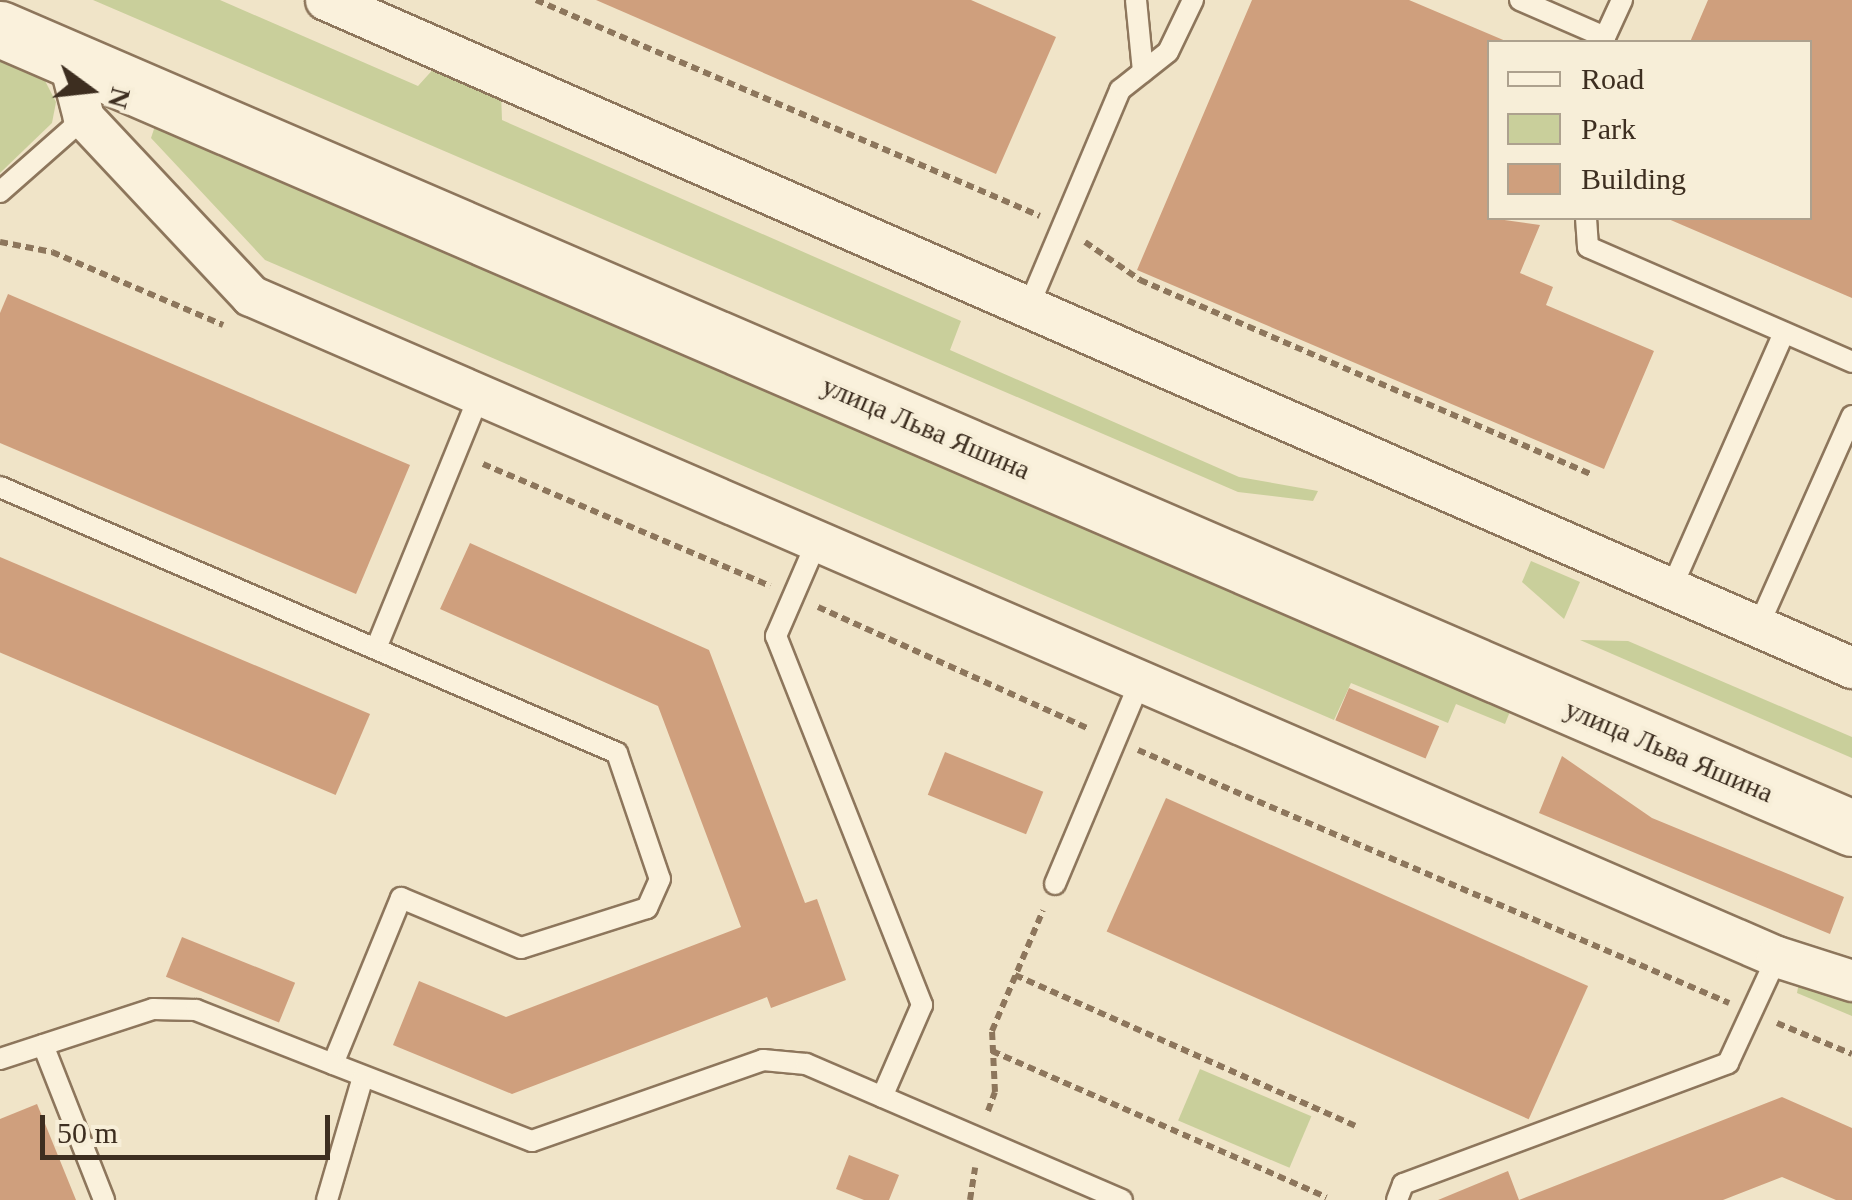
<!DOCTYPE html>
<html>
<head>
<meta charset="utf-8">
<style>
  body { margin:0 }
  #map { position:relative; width:1852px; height:1200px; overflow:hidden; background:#f0e4c8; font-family:"Times New Roman",serif }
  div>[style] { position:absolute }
  .green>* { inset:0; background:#c9cf9b; transform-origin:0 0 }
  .building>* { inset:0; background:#cf9f7d; transform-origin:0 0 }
  .path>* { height:6px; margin-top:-3px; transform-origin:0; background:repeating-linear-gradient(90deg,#8d765c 0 8px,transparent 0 13px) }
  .roads { filter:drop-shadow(2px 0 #8d765c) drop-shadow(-2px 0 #8d765c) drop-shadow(0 2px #8d765c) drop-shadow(0 -2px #8d765c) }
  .lane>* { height:20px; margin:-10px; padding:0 10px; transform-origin:10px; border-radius:10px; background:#faf1dc }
  .street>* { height:40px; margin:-20px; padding:0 20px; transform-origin:20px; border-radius:20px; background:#faf1dc }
  .secondary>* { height:55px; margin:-27.5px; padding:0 27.5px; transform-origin:27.5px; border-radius:27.5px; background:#faf1dc }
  span { translate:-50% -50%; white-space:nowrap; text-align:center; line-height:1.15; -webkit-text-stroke:8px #f7eed8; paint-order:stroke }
  .street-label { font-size:28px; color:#3d2e20 }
  .legend { position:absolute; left:1487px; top:40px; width:325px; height:180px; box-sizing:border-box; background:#f7eed8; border:2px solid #ada18e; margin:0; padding:12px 18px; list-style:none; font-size:30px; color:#3d2e20 }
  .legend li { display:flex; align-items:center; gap:20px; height:50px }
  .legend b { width:50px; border:2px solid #ada18e }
  .north { position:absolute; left:40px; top:40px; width:100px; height:100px; -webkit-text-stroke:8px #f7eed8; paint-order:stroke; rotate:105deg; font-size:28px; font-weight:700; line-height:40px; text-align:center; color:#3d2e20 }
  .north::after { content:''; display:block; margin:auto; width:35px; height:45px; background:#3d2e20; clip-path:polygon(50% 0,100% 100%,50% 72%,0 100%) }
  .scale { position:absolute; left:40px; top:1115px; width:290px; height:45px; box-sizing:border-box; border:5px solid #3d2e20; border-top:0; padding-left:12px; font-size:30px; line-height:35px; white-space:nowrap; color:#3d2e20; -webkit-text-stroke:8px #f7eed8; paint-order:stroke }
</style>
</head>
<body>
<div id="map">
  <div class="green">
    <i style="clip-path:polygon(93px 0,220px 0,418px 86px,437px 65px,501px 92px,502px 120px,961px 321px,950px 350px,1239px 477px,1318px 491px,1313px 501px,1238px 492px)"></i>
    <i style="clip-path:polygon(0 53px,42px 75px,56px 102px,52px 123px,0 173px)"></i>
    <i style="clip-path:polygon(156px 123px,1511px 709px,1505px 724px,1456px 704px,1448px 723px,1351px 683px,1334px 720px,265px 260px,151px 138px)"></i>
    <i style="clip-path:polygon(1531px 561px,1580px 582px,1564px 619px,1522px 582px)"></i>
    <i style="clip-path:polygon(1580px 640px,1628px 641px,1852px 737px,1852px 758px)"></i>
    <i style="clip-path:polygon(1799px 982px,1852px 992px,1852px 1016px,1797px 993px)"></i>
    <i style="left:1200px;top:1069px;width:121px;height:56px;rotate:23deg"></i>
  </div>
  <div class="building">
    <i style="clip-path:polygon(596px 0,971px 0,1056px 37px,996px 174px)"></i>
    <i style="clip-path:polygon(1252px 0,1409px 0,1508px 42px,1490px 42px,1490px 218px,1540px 225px,1520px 273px,1553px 287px,1546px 305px,1654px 351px,1604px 469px,1137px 270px)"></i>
    <i style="clip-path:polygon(1708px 0,1852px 0,1852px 298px,1666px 218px,1810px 218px,1810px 42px,1690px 42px)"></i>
    <i style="clip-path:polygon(8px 294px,410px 465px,356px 594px,0 443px,0 313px)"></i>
    <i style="clip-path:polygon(470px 543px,709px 650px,805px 903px,817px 899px,846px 980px,771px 1008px,767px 997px,512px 1094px,393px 1045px,419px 981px,506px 1017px,741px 927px,658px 706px,440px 609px)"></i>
    <i style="left:0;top:557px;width:402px;height:88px;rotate:23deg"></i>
    <i style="left:1349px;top:688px;width:98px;height:35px;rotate:23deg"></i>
    <i style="left:945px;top:752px;width:106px;height:46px;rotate:22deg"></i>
    <i style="clip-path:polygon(1562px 756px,1652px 818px,1844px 897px,1830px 934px,1539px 813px)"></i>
    <i style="left:1166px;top:798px;width:462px;height:146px;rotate:24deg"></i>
    <i style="left:182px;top:937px;width:122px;height:43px;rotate:22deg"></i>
    <i style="clip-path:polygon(1782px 1097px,1852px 1128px,1852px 1200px,1836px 1200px,1782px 1177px,1723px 1200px,1438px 1200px,1508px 1171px,1519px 1200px)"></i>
    <i style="clip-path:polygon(37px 1104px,76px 1200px,0 1200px,0 1119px)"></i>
    <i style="clip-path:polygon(849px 1155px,899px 1175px,889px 1200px,864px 1200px,836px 1189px)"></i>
  </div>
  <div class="path">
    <i style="left:536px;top:0;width:548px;rotate:23.2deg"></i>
    <i style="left:0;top:242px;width:53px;rotate:10.9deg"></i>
    <i style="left:52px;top:252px;width:186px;rotate:23.1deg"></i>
    <i style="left:1085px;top:242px;width:67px;rotate:34.6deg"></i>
    <i style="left:1140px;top:280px;width:493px;rotate:23.3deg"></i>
    <i style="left:483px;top:464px;width:312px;rotate:23deg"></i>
    <i style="left:818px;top:607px;width:298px;rotate:24.2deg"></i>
    <i style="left:1138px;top:750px;width:643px;rotate:23.18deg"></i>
    <i style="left:1015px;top:975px;width:372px;rotate:23.9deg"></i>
    <i style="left:1777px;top:1023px;width:81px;rotate:22.5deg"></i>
    <i style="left:992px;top:1051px;width:365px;rotate:23.6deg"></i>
    <i style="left:988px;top:1111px;width:20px;rotate:-70deg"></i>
    <i style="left:995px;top:1092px;width:61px;rotate:-92.8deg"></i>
    <i style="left:992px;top:1031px;width:131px;rotate:-67.1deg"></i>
    <i style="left:970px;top:1200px;width:33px;rotate:-81deg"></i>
  </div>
  <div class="roads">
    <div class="lane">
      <i style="left:1136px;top:0;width:72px;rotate:84.4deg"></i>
      <i style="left:1520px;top:0;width:93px;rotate:23.5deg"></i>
      <i style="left:1605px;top:37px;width:41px;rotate:-65.3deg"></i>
      <i style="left:0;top:192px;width:112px;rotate:-41.4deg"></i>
      <i style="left:1586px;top:218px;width:29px;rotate:86deg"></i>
      <i style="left:1588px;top:247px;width:288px;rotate:23.5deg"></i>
      <i style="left:1028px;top:308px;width:237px;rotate:-67.1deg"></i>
      <i style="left:1120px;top:90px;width:61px;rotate:-38.4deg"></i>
      <i style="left:1168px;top:52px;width:58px;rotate:-64.3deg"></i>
      <i style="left:0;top:487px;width:672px;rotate:23.32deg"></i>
      <i style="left:617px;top:753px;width:133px;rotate:71.2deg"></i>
      <i style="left:660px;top:879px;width:32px;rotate:114deg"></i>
      <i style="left:647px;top:908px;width:132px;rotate:162.4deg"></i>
      <i style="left:521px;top:948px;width:130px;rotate:-157.4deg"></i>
      <i style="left:401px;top:898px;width:179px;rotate:112.3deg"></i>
      <i style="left:333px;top:1064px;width:213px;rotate:21.2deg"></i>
      <i style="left:532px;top:1141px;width:245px;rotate:-19.3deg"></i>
      <i style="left:763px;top:1060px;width:43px;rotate:5.3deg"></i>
      <i style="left:806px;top:1064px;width:344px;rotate:23.3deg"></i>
      <i style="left:818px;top:539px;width:106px;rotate:113.4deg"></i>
      <i style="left:776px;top:636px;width:397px;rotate:68.4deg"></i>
      <i style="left:922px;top:1005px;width:100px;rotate:113.5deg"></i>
      <i style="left:1671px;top:589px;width:280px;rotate:-66.2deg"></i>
      <i style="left:1758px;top:627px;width:231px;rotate:-66deg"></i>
      <i style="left:377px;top:646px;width:273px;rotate:-67.8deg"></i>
      <i style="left:1055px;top:884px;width:222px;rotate:-67.2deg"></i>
      <i style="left:43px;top:1045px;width:167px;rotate:68.5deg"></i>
      <i style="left:0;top:1059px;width:161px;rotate:-18.1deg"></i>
      <i style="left:153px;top:1009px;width:43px;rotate:1.3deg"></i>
      <i style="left:196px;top:1010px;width:147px;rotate:21.5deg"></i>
      <i style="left:327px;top:1200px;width:128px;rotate:-73.7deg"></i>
      <i style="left:1397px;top:1200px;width:17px;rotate:-69deg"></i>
      <i style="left:1403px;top:1184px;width:347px;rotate:-20.4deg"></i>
      <i style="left:1728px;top:1063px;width:117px;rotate:-65.2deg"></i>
    </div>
    <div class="street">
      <i style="left:326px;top:0;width:1666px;rotate:23.64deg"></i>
      <i style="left:68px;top:56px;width:64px;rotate:75.5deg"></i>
      <i style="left:84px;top:118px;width:244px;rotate:46.8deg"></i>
      <i style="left:251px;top:296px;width:1663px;rotate:23.42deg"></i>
      <i style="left:1777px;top:957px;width:79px;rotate:17.7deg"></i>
    </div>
    <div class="secondary">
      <i style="left:0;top:29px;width:2017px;rotate:23.34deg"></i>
    </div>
  </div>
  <div class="street-label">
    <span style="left:926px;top:428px;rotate:23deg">улица Льва Яшина</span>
    <span style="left:1669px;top:751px;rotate:23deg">улица Льва Яшина</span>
  </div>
  <ul class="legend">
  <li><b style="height:12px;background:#faf1dc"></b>Road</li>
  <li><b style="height:28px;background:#c9cf9b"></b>Park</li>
  <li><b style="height:28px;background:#cf9f7d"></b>Building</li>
  </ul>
  <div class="north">N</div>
  <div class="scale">50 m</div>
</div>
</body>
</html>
